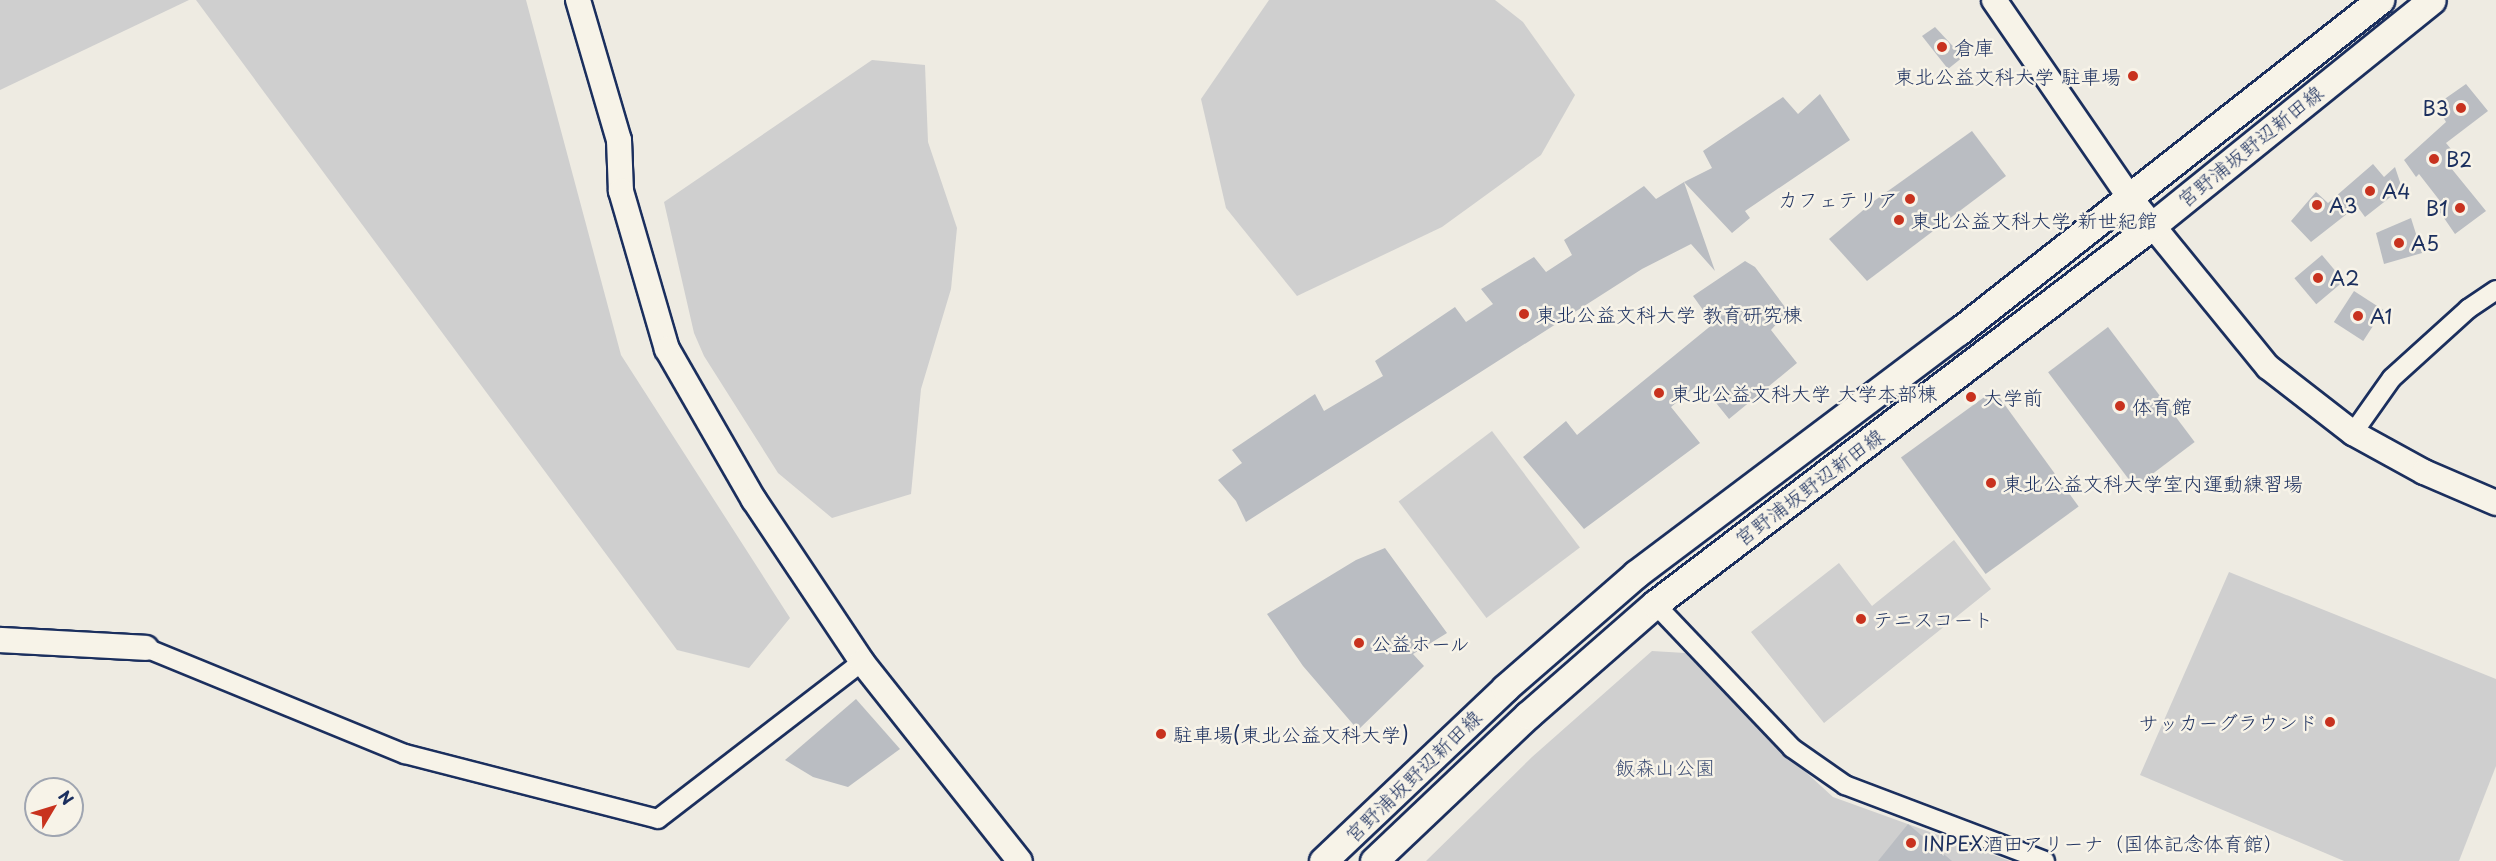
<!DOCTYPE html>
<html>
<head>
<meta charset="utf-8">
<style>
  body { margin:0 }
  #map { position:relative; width:2496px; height:861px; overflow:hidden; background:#eeebe2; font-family:"Playpen Sans","Klee One",sans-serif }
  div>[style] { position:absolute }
  .green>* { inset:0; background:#cfcfcf; transform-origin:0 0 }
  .building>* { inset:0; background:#babdc2; transform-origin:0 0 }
  .roads { filter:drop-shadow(2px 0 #1b2f5e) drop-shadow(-2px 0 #1b2f5e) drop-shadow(0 2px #1b2f5e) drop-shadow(0 -2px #1b2f5e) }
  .minor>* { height:18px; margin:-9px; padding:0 9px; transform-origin:9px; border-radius:9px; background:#f7f3e8 }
  .tertiary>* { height:24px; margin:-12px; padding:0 12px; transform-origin:12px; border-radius:12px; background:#f7f3e8 }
  .secondary>* { height:27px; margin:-13.5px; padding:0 13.5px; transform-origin:13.5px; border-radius:13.5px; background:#f7f3e8 }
  .dots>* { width:16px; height:16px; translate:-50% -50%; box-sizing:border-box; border:3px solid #f7f3e8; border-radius:50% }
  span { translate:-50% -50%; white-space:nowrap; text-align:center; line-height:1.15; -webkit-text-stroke:5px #f7f3e8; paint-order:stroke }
  .poi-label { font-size:20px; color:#1b2f5e }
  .left { translate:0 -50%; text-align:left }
  .right { translate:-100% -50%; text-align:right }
  .street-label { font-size:20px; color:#1b2f5e }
  .park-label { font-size:20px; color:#3f4f75 }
  .north { position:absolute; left:24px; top:777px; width:60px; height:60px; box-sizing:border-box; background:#f7f3e8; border:2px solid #9fa5b1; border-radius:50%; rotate:52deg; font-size:16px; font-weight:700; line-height:24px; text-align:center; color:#1b2f5e }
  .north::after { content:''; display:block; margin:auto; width:21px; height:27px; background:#c8321e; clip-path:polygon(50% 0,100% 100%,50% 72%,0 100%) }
</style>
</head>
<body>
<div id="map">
  <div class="green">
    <i style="clip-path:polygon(0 0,189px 0,0 90px)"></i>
    <i style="clip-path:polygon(196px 0,526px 0,621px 355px,790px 618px,749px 668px,677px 650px)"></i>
    <i style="clip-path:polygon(1269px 0,1495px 0,1523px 22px,1575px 95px,1541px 155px,1442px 227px,1297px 296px,1226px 208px,1201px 99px)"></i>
    <i style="clip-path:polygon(872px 60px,925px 65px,928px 142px,957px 228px,951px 289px,921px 389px,911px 494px,832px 518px,778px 473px,704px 356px,694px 333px,664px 202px)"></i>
    <i style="left:1492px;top:431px;width:146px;height:117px;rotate:53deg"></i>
    <i style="clip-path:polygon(1954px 540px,1991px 589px,1824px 723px,1751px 632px,1839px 563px,1872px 606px)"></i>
    <i style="clip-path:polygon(2229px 572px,2496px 679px,2496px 766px,2459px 861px,2344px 861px,2140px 775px)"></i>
    <i style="clip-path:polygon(1652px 651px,1685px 653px,1773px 742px,1833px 797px,2010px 861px,1426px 861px,1532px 757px)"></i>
  </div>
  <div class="building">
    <i style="clip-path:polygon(1935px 27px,1963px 57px,1948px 69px,1922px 36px)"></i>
    <i style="clip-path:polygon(2466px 84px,2488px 111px,2446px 143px,2461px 161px,2451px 168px,2486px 211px,2455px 234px,2435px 205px,2440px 201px,2419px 174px,2416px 177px,2404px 160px,2446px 122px,2436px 105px)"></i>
    <i style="clip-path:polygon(1820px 94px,1850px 140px,1745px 211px,1750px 218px,1732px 233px,1684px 182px,1712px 168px,1703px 151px,1783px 97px,1798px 114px)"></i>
    <i style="clip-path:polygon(1972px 131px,2006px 176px,1867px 281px,1829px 239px,1874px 201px)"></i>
    <i style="clip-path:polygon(2373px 164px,2384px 177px,2395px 167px,2402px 188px,2365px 217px,2357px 206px,2311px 242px,2291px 221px,2316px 192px,2328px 203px)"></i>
    <i style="clip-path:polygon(1684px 182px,1715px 271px,1691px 244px,1642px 269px,1246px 522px,1236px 501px,1218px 480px,1242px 463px,1232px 450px,1315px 394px,1324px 411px,1383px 376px,1375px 361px,1455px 307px,1466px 322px,1493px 304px,1481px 289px,1534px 257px,1546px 272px,1572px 255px,1564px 240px,1644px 186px,1656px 199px)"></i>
    <i style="clip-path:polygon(2411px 218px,2422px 253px,2384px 264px,2376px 233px)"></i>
    <i style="left:2322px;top:255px;width:34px;height:36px;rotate:50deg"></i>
    <i style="clip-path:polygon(1745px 261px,1755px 267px,1788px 311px,1771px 330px,1797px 363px,1729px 419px,1700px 383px,1671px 407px,1700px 443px,1584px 529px,1523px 457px,1566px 421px,1577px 435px,1713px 324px,1693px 296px)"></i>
    <i style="left:2354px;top:291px;width:35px;height:37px;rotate:33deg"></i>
    <i style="left:2108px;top:327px;width:144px;height:75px;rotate:53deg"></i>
    <i style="left:1994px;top:390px;width:144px;height:115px;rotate:54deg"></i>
    <i style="clip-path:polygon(1385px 548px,1447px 633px,1413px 654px,1424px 666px,1358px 730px,1303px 666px,1267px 614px,1356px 560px)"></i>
    <i style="clip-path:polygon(856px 699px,900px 749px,848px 787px,813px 777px,785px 760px)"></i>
    <i style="clip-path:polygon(1908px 824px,1952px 861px,1878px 861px)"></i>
  </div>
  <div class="roads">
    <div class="minor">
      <i style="left:2353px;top:433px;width:67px;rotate:-54.7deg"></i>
      <i style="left:2392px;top:378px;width:103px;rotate:-42.2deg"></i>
      <i style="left:2468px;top:309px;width:34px;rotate:-34deg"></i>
      <i style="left:1655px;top:604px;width:199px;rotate:46.4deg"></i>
      <i style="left:1792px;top:748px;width:65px;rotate:34.9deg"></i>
      <i style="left:1845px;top:785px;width:214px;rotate:20.8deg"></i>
      <i style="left:146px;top:648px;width:280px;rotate:22.3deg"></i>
      <i style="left:405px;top:754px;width:261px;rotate:14.4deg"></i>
      <i style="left:658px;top:819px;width:257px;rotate:-37.6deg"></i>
    </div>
    <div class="tertiary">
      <i style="left:578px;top:0;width:146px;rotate:73.7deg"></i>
      <i style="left:619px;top:140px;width:51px;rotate:87.8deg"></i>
      <i style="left:621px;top:191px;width:165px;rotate:73.8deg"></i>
      <i style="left:667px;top:349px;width:174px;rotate:60.1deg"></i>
      <i style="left:754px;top:500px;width:195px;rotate:56.3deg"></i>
      <i style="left:862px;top:662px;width:254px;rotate:51.6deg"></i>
      <i style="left:1994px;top:0;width:240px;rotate:55.5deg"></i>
      <i style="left:2130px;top:198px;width:218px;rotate:50.8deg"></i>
      <i style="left:2268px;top:367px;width:108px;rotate:37.8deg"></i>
      <i style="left:2353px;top:433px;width:81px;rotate:28.8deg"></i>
      <i style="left:2424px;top:472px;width:78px;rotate:23.3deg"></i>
      <i style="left:0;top:640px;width:146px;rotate:3.1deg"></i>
    </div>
    <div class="secondary">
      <i style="left:1323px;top:861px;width:251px;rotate:-43.5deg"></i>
      <i style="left:1505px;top:688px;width:174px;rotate:-41deg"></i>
      <i style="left:1636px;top:574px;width:404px;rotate:-37deg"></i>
      <i style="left:1959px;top:331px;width:536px;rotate:-38.18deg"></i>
      <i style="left:1374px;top:861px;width:212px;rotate:-43.5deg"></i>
      <i style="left:1528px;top:715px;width:169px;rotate:-41.2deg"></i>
      <i style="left:1655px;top:604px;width:626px;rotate:-37.27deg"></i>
      <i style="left:2153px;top:225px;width:358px;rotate:-38.9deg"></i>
    </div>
  </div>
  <div class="dots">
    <i style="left:1942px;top:47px;background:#c8321e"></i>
    <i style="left:2133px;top:76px;background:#c8321e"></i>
    <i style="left:2461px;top:108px;background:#c8321e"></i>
    <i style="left:2434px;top:159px;background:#c8321e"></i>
    <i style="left:2370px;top:191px;background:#c8321e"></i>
    <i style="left:1910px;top:199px;background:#c8321e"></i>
    <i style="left:2317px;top:205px;background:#c8321e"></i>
    <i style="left:2460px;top:208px;background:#c8321e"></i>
    <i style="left:1899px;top:220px;background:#c8321e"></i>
    <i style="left:2399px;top:243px;background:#c8321e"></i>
    <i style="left:2318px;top:278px;background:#c8321e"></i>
    <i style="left:1524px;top:314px;background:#c8321e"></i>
    <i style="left:2358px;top:316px;background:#c8321e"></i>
    <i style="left:1659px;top:393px;background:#c8321e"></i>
    <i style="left:1971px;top:397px;background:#c8321e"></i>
    <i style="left:2120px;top:406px;background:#c8321e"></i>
    <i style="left:1991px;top:483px;background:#c8321e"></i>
    <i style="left:1861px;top:619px;background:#c8321e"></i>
    <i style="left:1359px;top:643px;background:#c8321e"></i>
    <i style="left:2330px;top:722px;background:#c8321e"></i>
    <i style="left:1161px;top:734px;background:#c8321e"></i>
    <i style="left:1911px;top:843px;background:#c8321e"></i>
  </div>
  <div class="poi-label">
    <span class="left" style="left:1954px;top:47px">倉庫</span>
    <span class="right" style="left:2121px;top:76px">東北公益文科大学 駐車場</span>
    <span class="right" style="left:2449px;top:108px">B3</span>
    <span class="left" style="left:2446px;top:159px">B2</span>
    <span class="left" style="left:2382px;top:191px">A4</span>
    <span class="right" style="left:1898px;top:199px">カフェテリア</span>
    <span class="left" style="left:2329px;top:205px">A3</span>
    <span class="right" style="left:2448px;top:208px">B1</span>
    <span class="left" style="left:1911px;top:220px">東北公益文科大学 新世紀館</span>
    <span class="left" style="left:2411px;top:243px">A5</span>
    <span class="left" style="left:2330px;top:278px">A2</span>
    <span class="left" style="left:1536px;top:314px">東北公益文科大学 教育研究棟</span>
    <span class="left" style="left:2370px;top:316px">A1</span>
    <span class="left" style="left:1671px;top:393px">東北公益文科大学 大学本部棟</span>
    <span class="left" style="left:1983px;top:397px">大学前</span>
    <span class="left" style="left:2132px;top:406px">体育館</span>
    <span class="left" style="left:2003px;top:483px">東北公益文科大学室内運動練習場</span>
    <span class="left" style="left:1873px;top:619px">テニスコート</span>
    <span class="left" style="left:1371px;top:643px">公益ホール</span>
    <span class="right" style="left:2318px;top:722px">サッカーグラウンド</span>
    <span class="left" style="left:1173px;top:734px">駐車場(東北公益文科大学)</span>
    <span class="left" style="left:1923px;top:843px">INPEX酒田アリーナ（国体記念体育館）</span>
  </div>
  <div class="street-label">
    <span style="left:2250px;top:146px;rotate:-39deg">宮野浦坂野辺新田線</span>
    <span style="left:1809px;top:487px;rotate:-37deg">宮野浦坂野辺新田線</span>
    <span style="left:1413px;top:776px;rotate:-44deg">宮野浦坂野辺新田線</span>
  </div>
  <div class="park-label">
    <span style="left:1665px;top:767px">飯森山公園</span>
  </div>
  <div class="north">N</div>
</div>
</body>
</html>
